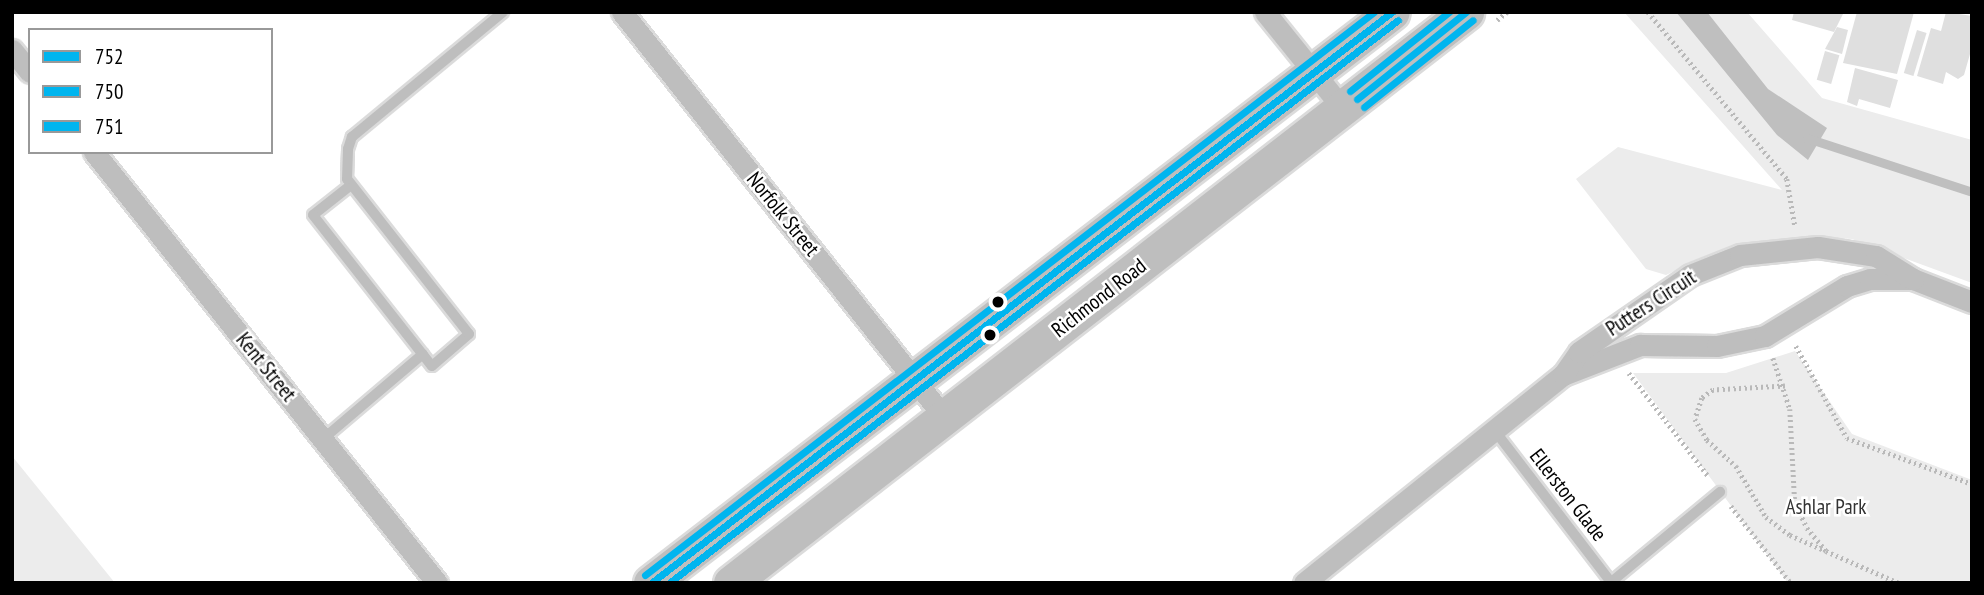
<!DOCTYPE html>
<html>
<head>
<meta charset="utf-8">
<style>
  body { margin:0 }
  #map { position:relative; width:1984px; height:595px; overflow:hidden; background:#fff; font-family:"PT Sans Narrow",sans-serif }
  div>[style] { position:absolute }
  .green>* { inset:0; background:#ececec }
  .water>* { inset:0; background:#bfbfbf }
  .stream>* { height:9px; margin:-4.5px; padding:0 4.5px; transform-origin:4.5px; border-radius:4.5px; background:#bfbfbf }
  .building>* { inset:0; background:#dfdfdf; transform-origin:0 0 }
  .path>* { height:4.5px; margin-top:-2.25px; transform-origin:0; background:repeating-linear-gradient(90deg,#b9b9b9 0 2px,transparent 0 5.5px) }
  .roads { filter:drop-shadow(2px 0 #dbdbdb) drop-shadow(-2px 0 #dbdbdb) drop-shadow(0 2px #dbdbdb) drop-shadow(0 -2px #dbdbdb) }
  .service>* { height:10px; margin:-5px; padding:0 5px; transform-origin:5px; border-radius:5px; background:#bebebe }
  .minor>* { height:21px; margin:-10.5px; padding:0 10.5px; transform-origin:10.5px; border-radius:10.5px; background:#bebebe }
  .primary>* { height:35px; margin:-17.5px; padding:0 17.5px; transform-origin:17.5px; border-radius:17.5px; background:#bebebe }
  .bus-1>* { height:7px; margin:-3.5px; padding:0 3.5px; transform-origin:3.5px; border-radius:3.5px; background:#00b5ef }
  .bus-2>* { height:7px; margin:-3.5px; padding:0 3.5px; transform-origin:3.5px; border-radius:3.5px; background:#00b5ef }
  .bus-3>* { height:7px; margin:-3.5px; padding:0 3.5px; transform-origin:3.5px; border-radius:3.5px; background:#00b5ef }
  .dots>* { width:19px; height:19px; translate:-50% -50%; box-sizing:border-box; border:4px solid #fff; border-radius:50% }
  span { translate:-50% -50%; white-space:nowrap; text-align:center; line-height:1.15; -webkit-text-stroke:5px #fff; paint-order:stroke }
  .street-label { font-size:21px; color:#000 }
  .park-label { font-size:21px; color:#333 }
  .frame { position:absolute; inset:0; border:14px solid #000; pointer-events:none }
  .legend { position:absolute; left:28px; top:28px; width:245px; height:126px; box-sizing:border-box; background:#fff; border:2px solid #999; margin:0; padding:9px 12px; list-style:none; font-size:21px; color:#000 }
  .legend li { display:flex; align-items:center; gap:14px; height:35px }
  .legend b { width:35px; border:2px solid #999 }
</style>
</head>
<body>
<div id="map">
  <div class="green">
    <i style="clip-path:polygon(1624px 12px,1747px 12px,1822px 98px,1972px 140px,1972px 283px,1852px 239px,1810px 236px,1713px 253px,1666px 275px,1646px 269px,1576px 179px,1618px 147px,1782px 190px)"></i>
    <i style="clip-path:polygon(1795px 351px,1852px 434px,1972px 480px,1972px 583px,1788px 583px,1633px 373px,1726px 373px)"></i>
    <i style="clip-path:polygon(12px 456px,115px 583px,12px 583px)"></i>
  </div>
  <div class="water">
    <i style="clip-path:polygon(1676px 12px,1707px 12px,1768px 89px,1827px 128px,1808px 160px,1777px 135px)"></i>
  </div>
  <div class="stream">
    <i style="left:1807px;top:138px;width:174px;rotate:18.1deg"></i>
  </div>
  <div class="building">
    <i style="clip-path:polygon(1794px 12px,1844px 12px,1834px 32px,1792px 20px)"></i>
    <i style="clip-path:polygon(1857px 12px,1914px 12px,1897px 74px,1843px 63px)"></i>
    <i style="clip-path:polygon(1946px 12px,1972px 16px,1972px 47px,1964px 75px,1958px 79px,1946px 72px,1943px 84px,1917px 76px,1931px 28px,1941px 31px)"></i>
    <i style="clip-path:polygon(1837px 27px,1848px 30px,1842px 54px,1825px 49px)"></i>
    <i style="left:1917px;top:30px;width:10px;height:45px;rotate:17deg"></i>
    <i style="left:1825px;top:51px;width:15px;height:30px;rotate:16deg"></i>
    <i style="clip-path:polygon(1855px 68px,1898px 80px,1890px 108px,1859px 99px,1857px 106px,1847px 102px)"></i>
  </div>
  <div class="path">
    <i style="left:1648px;top:12px;width:217px;rotate:50.2deg"></i>
    <i style="left:1787px;top:179px;width:48px;rotate:80.3deg"></i>
    <i style="left:1497px;top:20px;width:13px;rotate:-39deg"></i>
    <i style="left:1796px;top:346px;width:105px;rotate:61deg"></i>
    <i style="left:1847px;top:438px;width:133px;rotate:20.2deg"></i>
    <i style="left:1773px;top:358px;width:54px;rotate:71.6deg"></i>
    <i style="left:1790px;top:409px;width:94px;rotate:87deg"></i>
    <i style="left:1795px;top:503px;width:28px;rotate:64deg"></i>
    <i style="left:1807px;top:528px;width:30px;rotate:50deg"></i>
    <i style="left:1826px;top:551px;width:80px;rotate:23.7deg"></i>
    <i style="left:1629px;top:373px;width:131px;rotate:52.4deg"></i>
    <i style="left:1785px;top:386px;width:72px;rotate:176.8deg"></i>
    <i style="left:1713px;top:390px;width:14px;rotate:144deg"></i>
    <i style="left:1702px;top:398px;width:22px;rotate:108deg"></i>
    <i style="left:1695px;top:419px;width:24px;rotate:60deg"></i>
    <i style="left:1707px;top:440px;width:39px;rotate:42deg"></i>
    <i style="left:1736px;top:466px;width:59px;rotate:59.5deg"></i>
    <i style="left:1766px;top:517px;width:30px;rotate:37deg"></i>
    <i style="left:1790px;top:535px;width:39px;rotate:24deg"></i>
    <i style="left:1731px;top:506px;width:98px;rotate:52.1deg"></i>
  </div>
  <div class="roads">
    <div class="service">
      <i style="left:351px;top:185px;width:48px;rotate:141.7deg"></i>
      <i style="left:313px;top:215px;width:192px;rotate:51.8deg"></i>
      <i style="left:432px;top:366px;width:49px;rotate:-40.9deg"></i>
      <i style="left:469px;top:334px;width:197px;rotate:-128.2deg"></i>
      <i style="left:347px;top:179px;width:30px;rotate:-88deg"></i>
      <i style="left:348px;top:149px;width:13px;rotate:-72deg"></i>
      <i style="left:352px;top:137px;width:196px;rotate:-39.6deg"></i>
      <i style="left:1495px;top:431px;width:190px;rotate:52.5deg"></i>
      <i style="left:323px;top:439px;width:131px;rotate:-40.4deg"></i>
      <i style="left:1610px;top:583px;width:143px;rotate:-39.6deg"></i>
    </div>
    <div class="minor">
      <i style="left:622px;top:12px;width:517px;rotate:51.51deg"></i>
      <i style="left:1265px;top:12px;width:126px;rotate:51.1deg"></i>
      <i style="left:12px;top:50px;width:28px;rotate:51deg"></i>
      <i style="left:94px;top:152px;width:551px;rotate:51.49deg"></i>
      <i style="left:1563px;top:375px;width:83px;rotate:-21.3deg"></i>
      <i style="left:1640px;top:345px;width:77px;rotate:0.7deg"></i>
      <i style="left:1717px;top:346px;width:49px;rotate:-11.8deg"></i>
      <i style="left:1765px;top:336px;width:96px;rotate:-31.4deg"></i>
      <i style="left:1847px;top:286px;width:24px;rotate:-17deg"></i>
      <i style="left:1870px;top:279px;width:43px"></i>
      <i style="left:1913px;top:279px;width:63px;rotate:21.3deg"></i>
      <i style="left:1304px;top:583px;width:332px;rotate:-38.8deg"></i>
      <i style="left:1563px;top:375px;width:28px;rotate:-55deg"></i>
      <i style="left:1579px;top:352px;width:135px;rotate:-34.7deg"></i>
      <i style="left:1690px;top:275px;width:54px;rotate:-21.8deg"></i>
      <i style="left:1740px;top:255px;width:78px;rotate:-5.9deg"></i>
      <i style="left:1818px;top:247px;width:59px;rotate:8.8deg"></i>
      <i style="left:1876px;top:256px;width:44px;rotate:31.9deg"></i>
    </div>
    <div class="primary">
      <i style="left:651px;top:583px;width:935px;rotate:-37.62deg"></i>
      <i style="left:731px;top:583px;width:931px;rotate:-37.84deg"></i>
    </div>
  </div>
  <div class="bus-1">
    <i style="left:1357px;top:99px;width:139px;rotate:-38.6deg"></i>
    <i style="left:651px;top:583px;width:935px;rotate:-37.62deg"></i>
  </div>
  <div class="bus-2">
    <i style="left:1364px;top:107px;width:139px;rotate:-38.6deg"></i>
    <i style="left:669px;top:583px;width:921px;rotate:-37.68deg"></i>
  </div>
  <div class="bus-3">
    <i style="left:1350px;top:91px;width:127px;rotate:-38.6deg"></i>
    <i style="left:645px;top:575px;width:921px;rotate:-37.68deg"></i>
  </div>
  <div class="dots">
    <i style="left:998px;top:302px;background:#000"></i>
    <i style="left:990px;top:335px;background:#000"></i>
  </div>
  <div class="street-label">
    <span style="left:783px;top:214px;rotate:51deg">Norfolk Street</span>
    <span style="left:1099px;top:298px;rotate:-38deg">Richmond Road</span>
    <span style="left:1651px;top:303px;rotate:-33deg">Putters Circuit</span>
    <span style="left:266px;top:367px;rotate:51deg">Kent Street</span>
    <span style="left:1568px;top:495px;rotate:52deg">Ellerston Glade</span>
  </div>
  <div class="park-label">
    <span style="left:1826px;top:507px">Ashlar Park</span>
  </div>
  <div class="frame"></div>
  <ul class="legend">
  <li><b style="height:9px;background:#00b5ef"></b>752</li>
  <li><b style="height:9px;background:#00b5ef"></b>750</li>
  <li><b style="height:9px;background:#00b5ef"></b>751</li>
  </ul>
</div>
</body>
</html>
